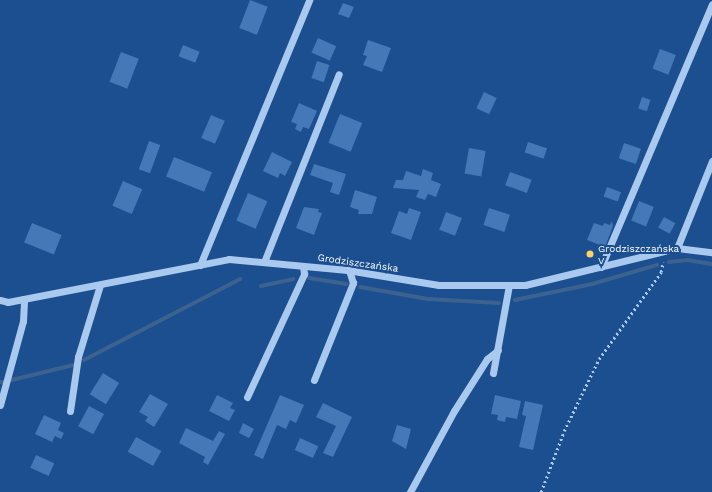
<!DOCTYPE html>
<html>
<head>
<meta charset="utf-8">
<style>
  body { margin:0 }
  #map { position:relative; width:712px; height:492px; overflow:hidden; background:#1b4f8f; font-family:"Work Sans",sans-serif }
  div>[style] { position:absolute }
  .stream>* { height:4px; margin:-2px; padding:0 2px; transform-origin:2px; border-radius:2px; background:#3c6290 }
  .building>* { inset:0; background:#4478b7; transform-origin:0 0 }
  .path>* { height:2.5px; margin-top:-1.25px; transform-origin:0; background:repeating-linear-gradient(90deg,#a9c9ee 0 2px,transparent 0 5px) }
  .minor>* { height:7px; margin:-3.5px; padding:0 3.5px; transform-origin:3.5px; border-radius:3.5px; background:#a9c9ee }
  .dots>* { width:11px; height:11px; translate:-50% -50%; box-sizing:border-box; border:2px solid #1b4f8f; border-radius:50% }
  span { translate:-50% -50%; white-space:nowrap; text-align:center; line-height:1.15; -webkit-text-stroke:4px #1b4f8f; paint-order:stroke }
  .poi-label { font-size:10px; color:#fff }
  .left { translate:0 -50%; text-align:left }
  .street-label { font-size:10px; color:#fff }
</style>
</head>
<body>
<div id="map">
  <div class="stream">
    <i style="left:669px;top:262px;width:18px;rotate:-6deg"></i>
    <i style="left:687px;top:260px;width:25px;rotate:9deg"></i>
    <i style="left:309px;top:278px;width:38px;rotate:9deg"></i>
    <i style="left:261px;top:286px;width:33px;rotate:-12deg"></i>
    <i style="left:360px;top:287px;width:69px;rotate:10deg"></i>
    <i style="left:428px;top:299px;width:71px;rotate:3.2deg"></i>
    <i style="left:515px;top:300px;width:79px;rotate:-11.7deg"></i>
    <i style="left:592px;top:284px;width:68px;rotate:-16.3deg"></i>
    <i style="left:84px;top:360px;width:176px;rotate:-27.4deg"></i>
    <i style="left:12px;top:380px;width:63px;rotate:-13.8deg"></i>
    <i style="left:0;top:382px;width:2px"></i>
  </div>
  <div class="building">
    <i style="left:250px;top:0;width:19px;height:30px;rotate:21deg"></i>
    <i style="clip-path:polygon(343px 3px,354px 7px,349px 18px,338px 14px)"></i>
    <i style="left:318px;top:38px;width:20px;height:16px;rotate:24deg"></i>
    <i style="clip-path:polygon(368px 40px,391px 48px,382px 72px,363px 65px,367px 56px,363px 55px)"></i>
    <i style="left:183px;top:45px;width:18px;height:12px;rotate:22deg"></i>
    <i style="left:660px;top:49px;width:17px;height:21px;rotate:21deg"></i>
    <i style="left:121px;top:52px;width:19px;height:32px;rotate:21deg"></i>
    <i style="left:317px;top:61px;width:13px;height:18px;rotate:18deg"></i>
    <i style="left:484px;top:92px;width:14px;height:18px;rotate:25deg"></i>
    <i style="left:642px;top:97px;width:9px;height:12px;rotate:18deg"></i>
    <i style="clip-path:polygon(299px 103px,317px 111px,309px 129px,303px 127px,301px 132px,295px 129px,297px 124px,291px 122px)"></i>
    <i style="left:340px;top:114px;width:24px;height:31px;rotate:22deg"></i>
    <i style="left:211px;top:115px;width:15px;height:25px;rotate:23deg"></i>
    <i style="left:149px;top:141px;width:12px;height:30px;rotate:20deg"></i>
    <i style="left:528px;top:142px;width:20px;height:11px;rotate:18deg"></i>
    <i style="left:624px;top:143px;width:18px;height:16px;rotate:19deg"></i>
    <i style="left:469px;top:148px;width:17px;height:26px;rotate:10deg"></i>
    <i style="clip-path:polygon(272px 152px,292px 162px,285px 176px,280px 173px,278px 178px,263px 171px)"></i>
    <i style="left:174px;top:157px;width:41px;height:21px;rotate:22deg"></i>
    <i style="clip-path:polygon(314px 164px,346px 174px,339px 195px,330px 192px,333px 183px,310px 175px)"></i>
    <i style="clip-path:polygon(423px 169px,433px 173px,431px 180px,441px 184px,436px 197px,428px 194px,425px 200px,416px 197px,419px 190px,393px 188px,396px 180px,403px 180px,406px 171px,421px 176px)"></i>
    <i style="left:510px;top:172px;width:23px;height:14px;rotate:20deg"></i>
    <i style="left:123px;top:181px;width:21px;height:27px;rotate:23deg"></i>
    <i style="left:607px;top:187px;width:15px;height:10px;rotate:20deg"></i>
    <i style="clip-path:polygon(355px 190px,377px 197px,372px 214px,358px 214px,359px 210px,350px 207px)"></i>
    <i style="left:248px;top:193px;width:21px;height:30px;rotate:23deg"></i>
    <i style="left:639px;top:201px;width:16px;height:21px;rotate:22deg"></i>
    <i style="clip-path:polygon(304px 207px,319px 209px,318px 212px,322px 213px,314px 235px,296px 228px)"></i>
    <i style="clip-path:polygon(409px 208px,421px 212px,411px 240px,391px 233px,399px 211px,407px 214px)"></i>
    <i style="left:489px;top:208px;width:22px;height:18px;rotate:18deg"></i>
    <i style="left:446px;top:212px;width:17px;height:19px;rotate:21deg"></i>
    <i style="left:664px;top:217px;width:13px;height:12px;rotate:29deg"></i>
    <i style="clip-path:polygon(612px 221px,613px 226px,605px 247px,587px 240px,594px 223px,603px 226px,604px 223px,610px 225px)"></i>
    <i style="left:32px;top:223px;width:32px;height:21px;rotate:22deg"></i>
    <i style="left:103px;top:373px;width:19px;height:25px;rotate:32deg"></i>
    <i style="clip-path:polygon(150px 394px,168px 404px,154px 427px,145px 421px,148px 417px,139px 412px)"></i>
    <i style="clip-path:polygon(217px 395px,233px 403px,230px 408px,235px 410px,229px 421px,209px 411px)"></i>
    <i style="clip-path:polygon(280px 395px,304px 405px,296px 423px,290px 420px,286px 429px,277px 425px,263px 459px,254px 455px)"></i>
    <i style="clip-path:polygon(495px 395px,521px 401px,517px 419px,506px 417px,505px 422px,497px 420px,498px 415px,491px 414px)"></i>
    <i style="clip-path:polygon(525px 401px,543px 405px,533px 450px,519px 447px,526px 416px,522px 415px)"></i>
    <i style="clip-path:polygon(323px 403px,352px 417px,333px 457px,323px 453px,336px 426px,316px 417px)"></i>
    <i style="left:89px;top:406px;width:17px;height:23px;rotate:28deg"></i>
    <i style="clip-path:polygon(44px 415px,61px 423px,58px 430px,64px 433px,61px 439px,55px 436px,52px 442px,35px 434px)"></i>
    <i style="clip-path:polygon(243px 423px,254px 429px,249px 438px,239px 433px)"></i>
    <i style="clip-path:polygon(397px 425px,411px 429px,406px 449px,392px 441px)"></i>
    <i style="clip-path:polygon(186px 428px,213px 441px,219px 431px,225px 434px,208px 465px,203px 462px,205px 457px,179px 443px)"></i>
    <i style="left:136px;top:437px;width:29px;height:17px;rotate:29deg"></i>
    <i style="left:300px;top:438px;width:20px;height:13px;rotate:24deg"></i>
    <i style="left:36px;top:455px;width:20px;height:14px;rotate:24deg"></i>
  </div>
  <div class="path">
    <i style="left:541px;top:492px;width:65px;rotate:-69.3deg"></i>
    <i style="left:564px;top:431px;width:80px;rotate:-64.1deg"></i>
    <i style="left:599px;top:359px;width:107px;rotate:-54.5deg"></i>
    <i style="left:661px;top:272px;width:10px;rotate:-79deg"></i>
  </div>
  <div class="minor">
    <i style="left:677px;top:248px;width:94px;rotate:-68.1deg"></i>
    <i style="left:264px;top:262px;width:202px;rotate:-68.3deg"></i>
    <i style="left:200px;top:265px;width:287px;rotate:-67.6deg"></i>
    <i style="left:601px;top:267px;width:285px;rotate:-67.1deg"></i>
    <i style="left:0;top:300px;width:8px;rotate:14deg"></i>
    <i style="left:8px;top:302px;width:225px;rotate:-11deg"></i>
    <i style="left:229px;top:259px;width:119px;rotate:5.3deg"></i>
    <i style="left:347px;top:270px;width:93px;rotate:9.3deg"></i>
    <i style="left:439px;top:285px;width:86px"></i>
    <i style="left:525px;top:285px;width:156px;rotate:-13.7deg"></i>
    <i style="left:677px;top:248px;width:35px;rotate:7deg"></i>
    <i style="left:493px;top:373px;width:89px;rotate:-79.7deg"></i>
    <i style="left:314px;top:380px;width:105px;rotate:-68.1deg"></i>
    <i style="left:353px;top:283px;width:14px;rotate:-107deg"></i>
    <i style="left:247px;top:397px;width:136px;rotate:-65.1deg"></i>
    <i style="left:304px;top:274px;width:8px;rotate:-97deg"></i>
    <i style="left:0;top:405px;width:87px;rotate:-74.7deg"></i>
    <i style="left:23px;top:321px;width:22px;rotate:-87deg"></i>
    <i style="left:70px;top:411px;width:55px;rotate:-81.6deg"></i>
    <i style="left:78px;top:357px;width:75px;rotate:-73deg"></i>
    <i style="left:410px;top:492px;width:92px;rotate:-61.5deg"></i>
    <i style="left:454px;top:411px;width:62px;rotate:-57.6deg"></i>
    <i style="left:487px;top:359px;width:14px;rotate:-39deg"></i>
  </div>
  <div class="dots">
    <i style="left:590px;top:254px;background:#ffd166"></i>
  </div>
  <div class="poi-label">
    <span class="left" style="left:598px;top:254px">Grodziszczańska<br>V</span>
  </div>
  <div class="street-label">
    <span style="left:358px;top:263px;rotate:8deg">Grodziszczańska</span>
  </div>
</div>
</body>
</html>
